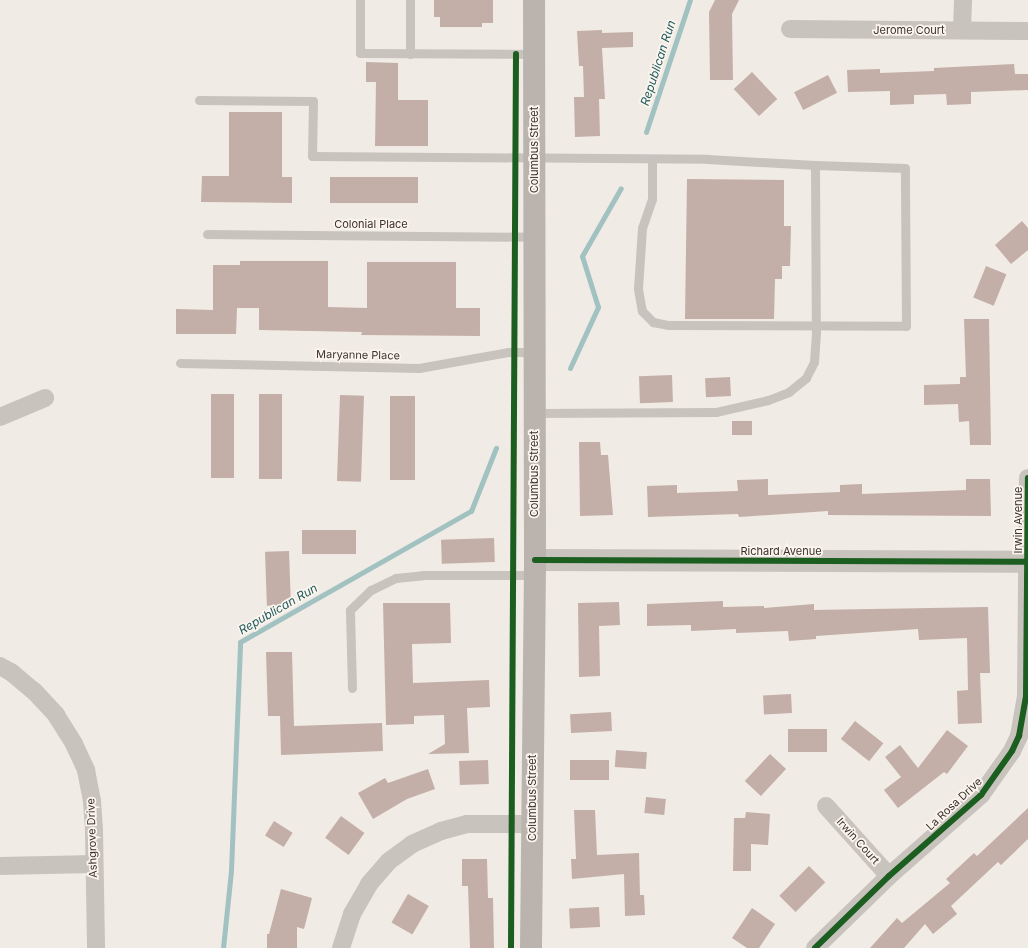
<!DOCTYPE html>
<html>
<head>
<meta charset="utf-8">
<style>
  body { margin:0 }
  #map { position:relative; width:1028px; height:948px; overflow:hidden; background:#f0ebe5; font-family:Inter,sans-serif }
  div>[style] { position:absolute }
  .stream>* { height:5px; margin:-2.5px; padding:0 2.5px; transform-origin:2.5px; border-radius:2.5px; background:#a1c2c1 }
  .building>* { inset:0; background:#c3afa7; transform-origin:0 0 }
  .service>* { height:9px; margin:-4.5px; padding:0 4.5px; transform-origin:4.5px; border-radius:4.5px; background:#c9c3be }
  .minor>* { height:18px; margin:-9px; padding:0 9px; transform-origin:9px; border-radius:9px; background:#c9c3be }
  .tertiary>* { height:22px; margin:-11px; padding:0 11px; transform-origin:11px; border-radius:11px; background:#c9c3be }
  .secondary>* { height:22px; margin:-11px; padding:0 11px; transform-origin:11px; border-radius:11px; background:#bab3ae }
  .cycleway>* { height:6px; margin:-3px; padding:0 3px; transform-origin:3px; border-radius:3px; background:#1b5e20 }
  span { translate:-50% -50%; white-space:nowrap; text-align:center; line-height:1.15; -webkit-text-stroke:3.5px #fbf5ee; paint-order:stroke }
  .street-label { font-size:11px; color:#3b302b }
  .water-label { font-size:12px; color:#1f5a5e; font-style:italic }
</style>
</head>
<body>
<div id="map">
  <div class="stream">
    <i style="left:646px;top:132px;width:139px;rotate:-71.6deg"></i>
    <i style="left:570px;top:368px;width:67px;rotate:-65.3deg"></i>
    <i style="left:598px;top:307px;width:53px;rotate:-107.4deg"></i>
    <i style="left:582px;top:256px;width:78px;rotate:-60.2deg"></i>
    <i style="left:223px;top:948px;width:78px;rotate:-84.1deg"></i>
    <i style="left:231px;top:870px;width:228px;rotate:-87.7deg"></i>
    <i style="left:240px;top:642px;width:266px;rotate:-29.6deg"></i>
    <i style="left:471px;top:511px;width:68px;rotate:-68.4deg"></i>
  </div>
  <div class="building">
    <i style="clip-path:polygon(434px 0,493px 0,493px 23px,482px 23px,482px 27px,440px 27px,440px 17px,434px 17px)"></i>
    <i style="clip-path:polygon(715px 0,739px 0,732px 14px,733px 80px,710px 80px,709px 12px)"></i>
    <i style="clip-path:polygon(602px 30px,602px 33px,633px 32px,633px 47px,602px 48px,605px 99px,599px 99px,600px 136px,575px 137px,574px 97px,584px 97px,583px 66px,579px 66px,577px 31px)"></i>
    <i style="clip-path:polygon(366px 62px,398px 63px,398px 100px,428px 100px,428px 146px,375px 146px,376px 82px,366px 82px)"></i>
    <i style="clip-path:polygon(1014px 64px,1015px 74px,1028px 74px,1028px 90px,971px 92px,971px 104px,947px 105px,946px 94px,914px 95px,914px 104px,890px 105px,890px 91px,848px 92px,847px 70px,880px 69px,880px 73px,934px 71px,934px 68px)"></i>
    <i style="left:752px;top:72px;width:37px;height:25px;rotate:47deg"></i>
    <i style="left:828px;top:75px;width:20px;height:38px;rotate:63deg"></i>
    <i style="clip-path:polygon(229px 112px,282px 112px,282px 177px,292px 177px,292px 203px,201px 202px,202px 176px,229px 176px)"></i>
    <i style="left:330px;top:177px;width:88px;height:26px"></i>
    <i style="clip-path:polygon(687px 179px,784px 180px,784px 226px,791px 226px,790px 266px,782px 266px,782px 279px,775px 279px,774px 319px,685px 319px)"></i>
    <i style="clip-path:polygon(1022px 221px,1028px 228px,1028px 250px,1011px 264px,995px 245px)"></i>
    <i style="clip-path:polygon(240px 261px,328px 261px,328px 307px,367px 308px,367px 262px,456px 262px,456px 308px,480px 308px,480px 336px,361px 335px,362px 332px,259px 330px,259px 308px,237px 308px,236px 334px,176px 334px,176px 309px,213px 310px,213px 265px,240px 265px)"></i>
    <i style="left:986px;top:266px;width:22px;height:34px;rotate:22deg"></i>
    <i style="clip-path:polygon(964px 319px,989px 319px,991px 445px,970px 445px,969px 421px,959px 422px,958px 404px,924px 405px,924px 385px,960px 384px,960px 377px,966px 377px)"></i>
    <i style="left:672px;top:375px;width:27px;height:33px;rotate:88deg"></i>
    <i style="left:730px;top:377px;width:19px;height:25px;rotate:87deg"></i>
    <i style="left:211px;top:394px;width:23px;height:84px"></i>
    <i style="left:259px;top:394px;width:23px;height:85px"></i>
    <i style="left:340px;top:395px;width:24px;height:86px;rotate:2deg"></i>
    <i style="left:390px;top:396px;width:25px;height:84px"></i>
    <i style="left:732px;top:421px;width:20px;height:14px"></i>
    <i style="clip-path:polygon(579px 442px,600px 442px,601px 455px,608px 455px,613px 515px,580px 516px)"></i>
    <i style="clip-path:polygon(768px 479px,768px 495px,840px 492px,840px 485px,862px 484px,862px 494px,966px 490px,966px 479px,990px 479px,991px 516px,828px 515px,828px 511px,739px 517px,738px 514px,648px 517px,647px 486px,677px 485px,677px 493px,738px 491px,737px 480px)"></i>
    <i style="left:356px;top:530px;width:24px;height:54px;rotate:90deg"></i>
    <i style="left:494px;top:538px;width:24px;height:53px;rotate:88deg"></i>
    <i style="left:289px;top:551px;width:54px;height:24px;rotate:88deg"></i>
    <i style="clip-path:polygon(723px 601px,723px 607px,764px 606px,764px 608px,814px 604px,814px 610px,988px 607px,990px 673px,980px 673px,982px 723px,958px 724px,957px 691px,968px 690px,967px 638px,919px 640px,918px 629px,816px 636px,816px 639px,789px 641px,788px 631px,736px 633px,736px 629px,691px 631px,691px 625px,647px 626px,647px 604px)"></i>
    <i style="clip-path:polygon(619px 602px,620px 625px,599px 626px,600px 676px,579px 677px,578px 603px)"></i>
    <i style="clip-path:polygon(383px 603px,450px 603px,451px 643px,412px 644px,413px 683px,489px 680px,490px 707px,467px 708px,469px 753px,428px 754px,445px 744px,444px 715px,414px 716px,414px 724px,386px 725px)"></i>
    <i style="clip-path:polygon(266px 652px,292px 652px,294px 726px,382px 723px,383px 751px,281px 755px,280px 716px,268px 716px)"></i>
    <i style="left:791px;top:694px;width:19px;height:28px;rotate:87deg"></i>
    <i style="left:611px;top:712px;width:19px;height:41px;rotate:87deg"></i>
    <i style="left:855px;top:721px;width:36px;height:23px;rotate:38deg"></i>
    <i style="left:827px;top:729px;width:23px;height:39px;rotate:90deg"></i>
    <i style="clip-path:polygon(947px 730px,968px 746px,947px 774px,944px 772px,898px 808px,884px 790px,901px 777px,885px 757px,900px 745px,918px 768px)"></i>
    <i style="left:616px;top:750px;width:31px;height:17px;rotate:4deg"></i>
    <i style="left:770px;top:754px;width:22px;height:37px;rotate:43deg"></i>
    <i style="left:488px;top:760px;width:24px;height:29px;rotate:88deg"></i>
    <i style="left:609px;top:760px;width:20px;height:39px;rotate:90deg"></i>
    <i style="clip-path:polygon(428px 769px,435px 789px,407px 799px,373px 819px,358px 793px,385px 778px,388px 783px)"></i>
    <i style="left:646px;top:797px;width:20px;height:16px;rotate:6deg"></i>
    <i style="clip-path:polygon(1028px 808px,1028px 839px,1001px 865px,998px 862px,951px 906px,957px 914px,933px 934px,925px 924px,904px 948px,870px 948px,897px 918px,902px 923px,950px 883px,946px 879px,974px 853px,977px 856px)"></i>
    <i style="clip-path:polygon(574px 810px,595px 810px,597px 855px,639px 853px,640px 895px,644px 895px,645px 915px,625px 916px,624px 874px,572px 879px,571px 859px,576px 859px)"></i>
    <i style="clip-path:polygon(746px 812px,770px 814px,768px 845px,751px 844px,751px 871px,733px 871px,734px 818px,745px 818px)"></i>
    <i style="left:341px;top:816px;width:29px;height:27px;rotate:36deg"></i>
    <i style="left:274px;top:821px;width:22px;height:17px;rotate:32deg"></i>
    <i style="clip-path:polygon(462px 859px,487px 859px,488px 898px,493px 898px,494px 948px,470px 948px,468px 886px,462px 886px)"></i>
    <i style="left:809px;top:866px;width:23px;height:42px;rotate:45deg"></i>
    <i style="clip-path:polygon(281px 889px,312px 898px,304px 929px,297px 927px,297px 948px,267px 948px,267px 934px,269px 934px)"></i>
    <i style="left:408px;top:894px;width:24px;height:33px;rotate:30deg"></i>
    <i style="left:599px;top:907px;width:20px;height:30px;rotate:87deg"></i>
    <i style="clip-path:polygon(752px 908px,775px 924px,759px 948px,747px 948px,732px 938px)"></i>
  </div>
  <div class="service">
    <i style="left:360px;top:0;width:53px;rotate:90deg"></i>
    <i style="left:360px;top:53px;width:174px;rotate:0.3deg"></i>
    <i style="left:410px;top:54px;width:54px;rotate:-90deg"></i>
    <i style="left:199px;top:100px;width:114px;rotate:0.5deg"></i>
    <i style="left:313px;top:101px;width:55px;rotate:91deg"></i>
    <i style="left:312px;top:156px;width:395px;rotate:0.4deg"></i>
    <i style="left:707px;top:159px;width:108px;rotate:3.2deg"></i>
    <i style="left:815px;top:165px;width:168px;rotate:89.7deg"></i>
    <i style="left:816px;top:333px;width:29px;rotate:94deg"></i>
    <i style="left:814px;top:362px;width:18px;rotate:117deg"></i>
    <i style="left:806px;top:378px;width:22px;rotate:141deg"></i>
    <i style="left:789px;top:392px;width:22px;rotate:159deg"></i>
    <i style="left:768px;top:400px;width:53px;rotate:167deg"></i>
    <i style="left:716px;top:412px;width:181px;rotate:179.7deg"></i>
    <i style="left:652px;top:159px;width:40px;rotate:90deg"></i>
    <i style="left:652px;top:199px;width:31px;rotate:109deg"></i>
    <i style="left:642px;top:228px;width:61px;rotate:93.8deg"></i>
    <i style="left:638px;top:289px;width:22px;rotate:80deg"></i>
    <i style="left:642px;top:311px;width:16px;rotate:45deg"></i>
    <i style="left:653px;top:322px;width:16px;rotate:11deg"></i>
    <i style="left:669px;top:325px;width:237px;rotate:0.2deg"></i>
    <i style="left:906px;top:326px;width:158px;rotate:-90.4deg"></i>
    <i style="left:905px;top:168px;width:90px;rotate:-178.1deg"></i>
    <i style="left:207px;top:234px;width:327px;rotate:0.5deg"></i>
    <i style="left:180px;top:363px;width:239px;rotate:1.2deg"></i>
    <i style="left:419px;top:368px;width:90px;rotate:-10.2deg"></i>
    <i style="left:508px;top:352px;width:26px"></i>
    <i style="left:352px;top:688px;width:78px;rotate:-91.5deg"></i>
    <i style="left:350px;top:610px;width:29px;rotate:-44deg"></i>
    <i style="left:371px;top:590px;width:28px;rotate:-26deg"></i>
    <i style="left:396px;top:578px;width:27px;rotate:-6deg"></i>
    <i style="left:423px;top:575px;width:111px"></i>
  </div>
  <div class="minor">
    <i style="left:790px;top:29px;width:238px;rotate:0.5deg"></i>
    <i style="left:962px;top:30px;width:30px;rotate:-88deg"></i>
    <i style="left:0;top:417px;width:49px;rotate:-22.9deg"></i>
    <i style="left:0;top:666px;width:13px;rotate:29deg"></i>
    <i style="left:11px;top:672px;width:30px;rotate:40deg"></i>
    <i style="left:34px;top:691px;width:33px;rotate:47deg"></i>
    <i style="left:56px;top:715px;width:34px;rotate:58deg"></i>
    <i style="left:74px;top:744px;width:29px;rotate:65deg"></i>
    <i style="left:86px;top:770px;width:32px;rotate:79deg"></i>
    <i style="left:92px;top:801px;width:29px;rotate:86deg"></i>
    <i style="left:94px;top:830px;width:118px;rotate:89deg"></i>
    <i style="left:826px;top:806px;width:94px;rotate:48deg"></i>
    <i style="left:0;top:866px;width:94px;rotate:-1.2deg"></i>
    <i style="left:341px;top:948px;width:36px;rotate:-72deg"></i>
    <i style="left:352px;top:914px;width:34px;rotate:-60deg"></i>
    <i style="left:369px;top:884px;width:30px;rotate:-49deg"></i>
    <i style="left:389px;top:861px;width:29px;rotate:-36deg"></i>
    <i style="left:412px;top:844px;width:32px;rotate:-24deg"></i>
    <i style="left:441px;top:831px;width:27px;rotate:-15deg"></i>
    <i style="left:467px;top:824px;width:65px"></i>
    <i style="left:815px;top:948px;width:103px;rotate:-44.2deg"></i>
    <i style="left:889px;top:876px;width:123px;rotate:-41.4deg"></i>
    <i style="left:981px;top:795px;width:54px;rotate:-54.8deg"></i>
    <i style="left:1012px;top:751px;width:17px;rotate:-65deg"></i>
    <i style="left:1019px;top:736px;width:40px;rotate:-80deg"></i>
    <i style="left:1026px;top:697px;width:219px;rotate:-89.5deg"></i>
  </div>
  <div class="tertiary">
    <i style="left:535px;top:560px;width:493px;rotate:0.2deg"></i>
  </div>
  <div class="secondary">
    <i style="left:531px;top:948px;width:388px;rotate:-89.4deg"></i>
    <i style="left:535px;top:560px;width:560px;rotate:-90.1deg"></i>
  </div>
  <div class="cycleway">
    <i style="left:535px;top:560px;width:493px;rotate:0.2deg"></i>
    <i style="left:511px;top:948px;width:894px;rotate:-89.68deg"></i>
    <i style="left:815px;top:948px;width:103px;rotate:-44.2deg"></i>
    <i style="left:889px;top:876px;width:123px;rotate:-41.4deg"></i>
    <i style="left:981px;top:795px;width:54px;rotate:-54.8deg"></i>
    <i style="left:1012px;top:751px;width:17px;rotate:-65deg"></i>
    <i style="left:1019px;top:736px;width:40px;rotate:-80deg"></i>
    <i style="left:1026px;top:697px;width:219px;rotate:-89.5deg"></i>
  </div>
  <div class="street-label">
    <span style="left:909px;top:30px">Jerome Court</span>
    <span style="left:534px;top:150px;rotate:-90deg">Columbus Street</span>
    <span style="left:371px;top:224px">Colonial Place</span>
    <span style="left:358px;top:355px;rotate:1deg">Maryanne Place</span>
    <span style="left:534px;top:474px;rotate:-90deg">Columbus Street</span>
    <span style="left:1018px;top:520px;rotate:-90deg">Irwin Avenue</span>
    <span style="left:781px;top:551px">Richard Avenue</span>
    <span style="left:532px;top:798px;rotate:-90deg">Columbus Street</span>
    <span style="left:954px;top:804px;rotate:-43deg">La Rosa Drive</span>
    <span style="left:92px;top:838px;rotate:-92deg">Ashgrove Drive</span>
    <span style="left:858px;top:841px;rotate:48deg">Irwin Court</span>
  </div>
  <div class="water-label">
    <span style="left:658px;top:63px;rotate:-72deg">Republican Run</span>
    <span style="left:278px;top:609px;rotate:-30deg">Republican Run</span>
  </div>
</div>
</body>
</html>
